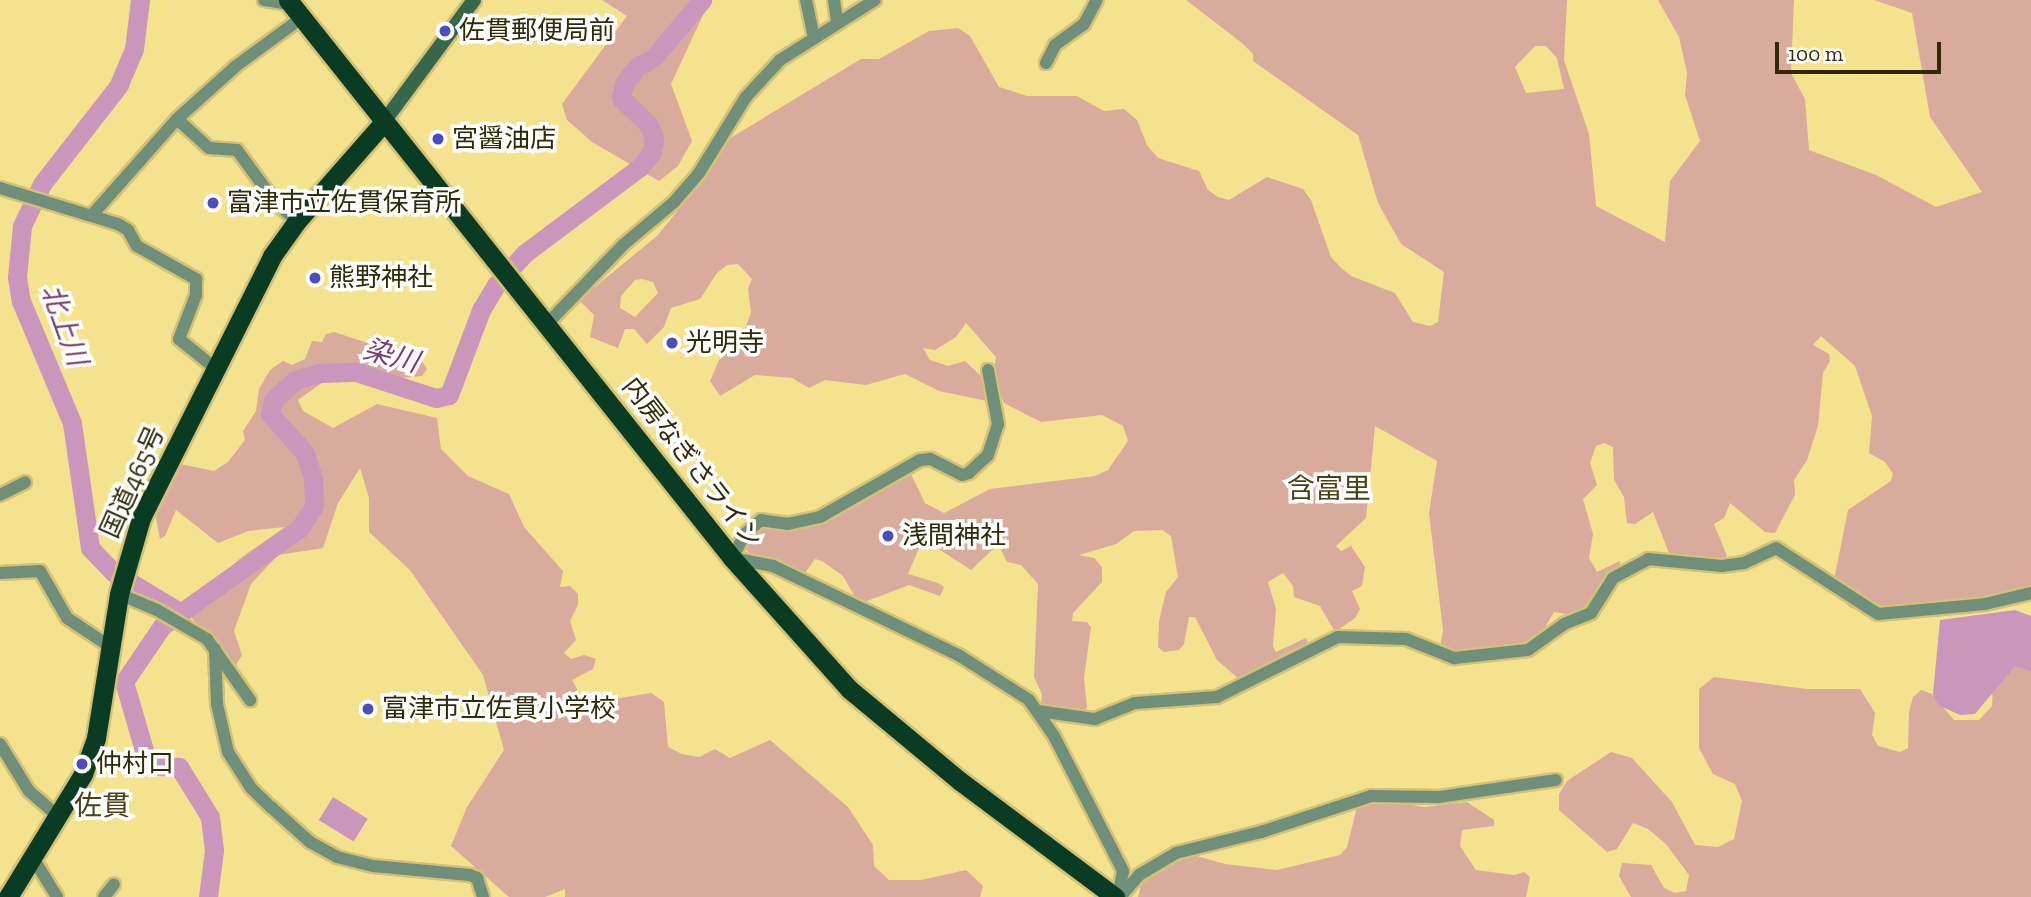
<!DOCTYPE html>
<html>
<head>
<meta charset="utf-8">
<style>
  body { margin:0 }
  #map { position:relative; width:2031px; height:897px; overflow:hidden; background:#f5e28f; font-family:"Zilla Slab","Noto Sans JP",serif }
  div>[style] { position:absolute }
  .green>* { inset:0; background:#d8ab9d }
  .water>* { inset:0; background:#cb96bc; transform-origin:0 0 }
  .river>* { height:19px; margin:-9.5px; padding:0 9.5px; transform-origin:9.5px; border-radius:9.5px; background:#cb96bc }
  .roads { filter:drop-shadow(2px 0 #d2c176) drop-shadow(-2px 0 #d2c176) drop-shadow(0 2px #d2c176) drop-shadow(0 -2px #d2c176) }
  .minor>* { height:12px; margin:-6px; padding:0 6px; transform-origin:6px; border-radius:6px; background:#6f8f7b }
  .secondary>* { height:14px; margin:-7px; padding:0 7px; transform-origin:7px; border-radius:7px; background:#36674b }
  .trunk>* { height:19px; margin:-9.5px; padding:0 9.5px; transform-origin:9.5px; border-radius:9.5px; background:#0a3c23 }
  .dots>* { width:19px; height:19px; translate:-50% -50%; box-sizing:border-box; border:4px solid #fff; border-radius:50% }
  span { translate:-50% -50%; white-space:nowrap; text-align:center; line-height:1.15; -webkit-text-stroke:7px #fff; paint-order:stroke }
  .poi-label { font-size:26px; color:#312a06 }
  .left { translate:0 -50%; text-align:left }
  .street-label { font-size:26px; color:#312a06 }
  .water-label { font-size:28px; color:#7c3b6d; font-style:italic }
  .neighbourhood-label { font-size:28px; color:#4b4115 }
  .scale { position:absolute; left:1775px; top:42px; width:166px; height:32px; box-sizing:border-box; border:4px solid #312a06; border-top:0; padding-left:9px; font-size:21px; line-height:24px; white-space:nowrap; color:#312a06; -webkit-text-stroke:5px #fff; paint-order:stroke }
</style>
</head>
<body>
<div id="map">
  <div class="green">
    <i style="clip-path:polygon(602px 0,710px 0,671px 84px,692px 141px,678px 166px,659px 181px,592px 142px,567px 120px,562px 104px,627px 16px)"></i>
    <i style="clip-path:polygon(evenodd,1186px 0,1567px 0,1564px 60px,1589px 134px,1596px 206px,1665px 242px,1670px 181px,1700px 141px,1685px 95px,1687px 73px,1679px 37px,1658px 0,1794px 0,1791px 73px,1805px 99px,1809px 150px,1876px 175px,1936px 207px,1982px 192px,1930px 117px,1912px 13px,1874px 0,2031px 0,2031px 589px,1929px 608px,1860px 609px,1851px 608px,1832px 590px,1848px 510px,1891px 481px,1893px 474px,1885px 462px,1869px 453px,1872px 416px,1855px 366px,1821px 336px,1813px 345px,1829px 354px,1830px 361px,1823px 373px,1818px 426px,1807px 460px,1794px 480px,1795px 495px,1775px 533px,1765px 532px,1730px 503px,1724px 518px,1714px 524px,1727px 556px,1715px 563px,1697px 556px,1670px 556px,1653px 512px,1635px 524px,1627px 523px,1624px 497px,1614px 480px,1613px 447px,1604px 443px,1596px 446px,1590px 463px,1597px 485px,1583px 499px,1593px 534px,1589px 558px,1597px 572px,1620px 561px,1620px 567px,1593px 607px,1579px 616px,1554px 612px,1537px 641px,1515px 648px,1463px 649px,1455px 654px,1440px 648px,1443px 630px,1429px 513px,1437px 461px,1375px 426px,1366px 518px,1336px 546px,1341px 551px,1351px 546px,1365px 567px,1362px 586px,1352px 591px,1360px 609px,1355px 618px,1335px 632px,1320px 606px,1294px 597px,1293px 586px,1283px 573px,1268px 582px,1276px 609px,1273px 646px,1276px 652px,1306px 638px,1309px 645px,1241px 681px,1217px 660px,1195px 617px,1189px 617px,1184px 644px,1179px 650px,1164px 652px,1158px 647px,1159px 621px,1166px 592px,1178px 577px,1171px 536px,1162px 530px,1134px 531px,1116px 544px,1079px 555px,1094px 558px,1102px 567px,1102px 582px,1073px 613px,1072px 621px,1087px 622px,1091px 627px,1084px 678px,1087px 707px,1083px 713px,1041px 705px,1042px 694px,1034px 677px,1038px 584px,1021px 565px,1007px 562px,1001px 550px,1008px 543px,1006px 537px,971px 570px,937px 548px,920px 546px,908px 574px,938px 583px,944px 587px,940px 596px,909px 585px,859px 604px,843px 576px,822px 561px,815px 559px,800px 580px,748px 552px,744px 544px,753px 523px,791px 525px,900px 463px,906px 464px,925px 503px,944px 513px,990px 489px,1095px 476px,1108px 470px,1128px 441px,1123px 426px,1102px 415px,1041px 422px,1004px 403px,993px 378px,996px 357px,966px 323px,956px 337px,935px 350px,923px 348px,930px 360px,948px 366px,965px 361px,984px 379px,992px 398px,987px 401px,939px 391px,905px 374px,866px 385px,825px 380px,809px 388px,792px 378px,755px 375px,720px 396px,710px 381px,719px 360px,741px 338px,751px 313px,748px 289px,752px 279px,738px 264px,727px 265px,717px 273px,700px 299px,671px 308px,664px 327px,647px 344px,634px 329px,625px 329px,618px 348px,590px 337px,594px 315px,579px 300px,657px 236px,710px 171px,727px 140px,861px 59px,879px 59px,929px 31px,958px 28px,970px 36px,999px 87px,1027px 96px,1077px 96px,1104px 111px,1124px 109px,1137px 120px,1147px 145px,1158px 158px,1199px 171px,1208px 190px,1218px 197px,1229px 200px,1267px 177px,1303px 189px,1311px 200px,1331px 257px,1341px 268px,1351px 276px,1395px 293px,1413px 322px,1430px 326px,1438px 322px,1444px 272px,1401px 244px,1378px 203px,1358px 135px,1253px 61px,1253px 54px,1242px 43px,1186px 0,1535px 46px,1546px 46px,1557px 58px,1564px 89px,1526px 93px,1515px 67px,1535px 46px,1186px 0,642px 279px,653px 282px,658px 293px,635px 317px,620px 308px,621px 296px,635px 280px,642px 279px)"></i>
    <i style="clip-path:polygon(334px 332px,422px 361px,427px 369px,422px 376px,400px 378px,329px 378px,298px 400px,303px 411px,333px 428px,377px 404px,437px 418px,441px 449px,468px 476px,509px 494px,524px 527px,563px 571px,560px 587px,570px 586px,578px 594px,578px 605px,570px 621px,576px 640px,564px 653px,571px 659px,584px 655px,596px 659px,593px 669px,572px 680px,581px 696px,602px 701px,651px 693px,664px 702px,668px 747px,682px 754px,699px 757px,715px 749px,730px 758px,770px 740px,848px 807px,873px 845px,874px 866px,889px 880px,921px 880px,966px 870px,983px 886px,980px 897px,565px 897px,565px 889px,545px 897px,509px 897px,451px 846px,467px 807px,504px 750px,483px 675px,410px 570px,369px 532px,369px 498px,360px 468px,338px 503px,323px 548px,278px 555px,251px 584px,234px 631px,242px 655px,236px 665px,231px 662px,189px 615px,189px 603px,242px 557px,285px 527px,248px 531px,218px 543px,176px 510px,165px 536px,160px 539px,155px 513px,159px 496px,180px 464px,214px 471px,228px 462px,245px 440px,243px 431px,256px 411px,259px 389px,270px 370px,283px 361px,292px 365px,305px 359px,312px 341px,322px 342px,326px 334px)"></i>
    <i style="clip-path:polygon(2007px 662px,2031px 667px,2031px 897px,1631px 897px,1619px 876px,1622px 863px,1651px 865px,1664px 888px,1675px 893px,1686px 891px,1689px 875px,1666px 844px,1648px 829px,1633px 823px,1617px 849px,1607px 852px,1559px 810px,1559px 794px,1567px 781px,1611px 752px,1632px 758px,1672px 802px,1695px 845px,1718px 847px,1734px 839px,1742px 801px,1735px 784px,1713px 774px,1699px 748px,1699px 689px,1714px 677px,1807px 689px,1860px 689px,1875px 713px,1872px 735px,1878px 746px,1900px 752px,1908px 748px,1909px 712px,1913px 697px,1921px 690px,1932px 694px,1954px 720px,1979px 720px,1992px 706px,1993px 683px)"></i>
    <i style="clip-path:polygon(1371px 799px,1425px 807px,1467px 802px,1494px 820px,1494px 826px,1462px 830px,1460px 846px,1476px 870px,1514px 875px,1524px 872px,1530px 877px,1526px 897px,1138px 897px,1144px 875px,1183px 852px,1225px 864px,1277px 870px,1340px 855px,1347px 847px,1357px 807px)"></i>
  </div>
  <div class="water">
    <i style="clip-path:polygon(2015px 610px,2031px 616px,2031px 671px,2015px 666px,1975px 714px,1960px 715px,1938px 705px,1933px 694px,1940px 620px)"></i>
    <i style="left:333px;top:797px;width:41px;height:27px;rotate:32deg"></i>
  </div>
  <div class="river">
    <i style="left:140px;top:0;width:49px;rotate:97deg"></i>
    <i style="left:134px;top:49px;width:39px;rotate:113deg"></i>
    <i style="left:119px;top:85px;width:125px;rotate:127.9deg"></i>
    <i style="left:42px;top:184px;width:47px;rotate:115.5deg"></i>
    <i style="left:22px;top:226px;width:51px;rotate:95.6deg"></i>
    <i style="left:17px;top:277px;width:24px;rotate:81deg"></i>
    <i style="left:21px;top:301px;width:132px;rotate:67.3deg"></i>
    <i style="left:72px;top:423px;width:126px;rotate:81.8deg"></i>
    <i style="left:90px;top:548px;width:33px;rotate:46deg"></i>
    <i style="left:113px;top:572px;width:76px;rotate:31deg"></i>
    <i style="left:208px;top:897px;width:47px;rotate:-82.7deg"></i>
    <i style="left:214px;top:850px;width:33px;rotate:-97deg"></i>
    <i style="left:210px;top:817px;width:59px;rotate:-121.8deg"></i>
    <i style="left:179px;top:767px;width:20px;rotate:-177deg"></i>
    <i style="left:159px;top:766px;width:16px;rotate:-145deg"></i>
    <i style="left:146px;top:757px;width:78px;rotate:-106.3deg"></i>
    <i style="left:124px;top:682px;width:68px;rotate:-55.8deg"></i>
    <i style="left:162px;top:626px;width:169px;rotate:-35.4deg"></i>
    <i style="left:300px;top:528px;width:26px;rotate:-58deg"></i>
    <i style="left:314px;top:506px;width:28px;rotate:-92deg"></i>
    <i style="left:313px;top:478px;width:26px;rotate:-108deg"></i>
    <i style="left:305px;top:453px;width:52px;rotate:-131.9deg"></i>
    <i style="left:270px;top:414px;width:14px;rotate:-78deg"></i>
    <i style="left:273px;top:400px;width:30px;rotate:-42deg"></i>
    <i style="left:295px;top:380px;width:25px;rotate:-16deg"></i>
    <i style="left:319px;top:373px;width:37px;rotate:-2deg"></i>
    <i style="left:356px;top:372px;width:84px;rotate:18deg"></i>
    <i style="left:436px;top:398px;width:13px;rotate:-13deg"></i>
    <i style="left:449px;top:395px;width:91px;rotate:-69.4deg"></i>
    <i style="left:481px;top:310px;width:29px;rotate:-59deg"></i>
    <i style="left:496px;top:285px;width:43px;rotate:-47.8deg"></i>
    <i style="left:525px;top:253px;width:144px;rotate:-36.8deg"></i>
    <i style="left:640px;top:167px;width:19px;rotate:-51deg"></i>
    <i style="left:652px;top:152px;width:14px;rotate:-82deg"></i>
    <i style="left:654px;top:138px;width:14px;rotate:-111deg"></i>
    <i style="left:649px;top:125px;width:39px;rotate:-136deg"></i>
    <i style="left:621px;top:98px;width:15px;rotate:-79deg"></i>
    <i style="left:624px;top:83px;width:21px;rotate:-51deg"></i>
    <i style="left:637px;top:67px;width:20px;rotate:-30deg"></i>
    <i style="left:654px;top:57px;width:75px;rotate:-49.9deg"></i>
  </div>
  <div class="roads">
    <div class="minor">
      <i style="left:264px;top:0;width:26px;rotate:9deg"></i>
      <i style="left:806px;top:0;width:39px;rotate:78deg"></i>
      <i style="left:834px;top:0;width:22px;rotate:82deg"></i>
      <i style="left:1046px;top:63px;width:20px;rotate:-63deg"></i>
      <i style="left:1055px;top:45px;width:36px;rotate:-36deg"></i>
      <i style="left:1084px;top:24px;width:27px;rotate:-62deg"></i>
      <i style="left:177px;top:119px;width:43px;rotate:42.2deg"></i>
      <i style="left:209px;top:148px;width:28px;rotate:4deg"></i>
      <i style="left:237px;top:150px;width:64px;rotate:53.8deg"></i>
      <i style="left:275px;top:202px;width:29px;rotate:41deg"></i>
      <i style="left:0;top:188px;width:123px;rotate:17deg"></i>
      <i style="left:118px;top:224px;width:12px;rotate:31deg"></i>
      <i style="left:128px;top:230px;width:18px;rotate:61deg"></i>
      <i style="left:137px;top:246px;width:68px;rotate:29.2deg"></i>
      <i style="left:196px;top:279px;width:16px;rotate:90deg"></i>
      <i style="left:196px;top:295px;width:47px;rotate:111.1deg"></i>
      <i style="left:179px;top:339px;width:48px;rotate:39deg"></i>
      <i style="left:92px;top:215px;width:128px;rotate:-48.5deg"></i>
      <i style="left:177px;top:119px;width:79px;rotate:-41.9deg"></i>
      <i style="left:236px;top:66px;width:79px;rotate:-36.3deg"></i>
      <i style="left:547px;top:324px;width:110px;rotate:-46.1deg"></i>
      <i style="left:623px;top:245px;width:67px;rotate:-40.1deg"></i>
      <i style="left:674px;top:202px;width:38px;rotate:-49deg"></i>
      <i style="left:699px;top:173px;width:89px;rotate:-58.3deg"></i>
      <i style="left:746px;top:97px;width:50px;rotate:-47.4deg"></i>
      <i style="left:780px;top:60px;width:112px;rotate:-32.3deg"></i>
      <i style="left:988px;top:370px;width:55px;rotate:79.5deg"></i>
      <i style="left:998px;top:424px;width:33px;rotate:108deg"></i>
      <i style="left:988px;top:455px;width:26px;rotate:137deg"></i>
      <i style="left:969px;top:473px;width:7px;rotate:164deg"></i>
      <i style="left:962px;top:475px;width:36px;rotate:-153deg"></i>
      <i style="left:930px;top:459px;width:10px;rotate:174deg"></i>
      <i style="left:920px;top:460px;width:115px;rotate:150.3deg"></i>
      <i style="left:820px;top:517px;width:33px;rotate:168deg"></i>
      <i style="left:788px;top:524px;width:27px;rotate:-172deg"></i>
      <i style="left:761px;top:520px;width:21px;rotate:139deg"></i>
      <i style="left:745px;top:534px;width:27px;rotate:118deg"></i>
      <i style="left:732px;top:558px;width:42px;rotate:11deg"></i>
      <i style="left:773px;top:566px;width:102px;rotate:25.6deg"></i>
      <i style="left:865px;top:610px;width:106px;rotate:25.8deg"></i>
      <i style="left:960px;top:656px;width:82px;rotate:32.5deg"></i>
      <i style="left:1029px;top:700px;width:44px;rotate:55.2deg"></i>
      <i style="left:1054px;top:736px;width:152px;rotate:62.9deg"></i>
      <i style="left:1123px;top:871px;width:26px;rotate:101deg"></i>
      <i style="left:0;top:495px;width:28px;rotate:-27deg"></i>
      <i style="left:0;top:573px;width:40px;rotate:-2.9deg"></i>
      <i style="left:40px;top:571px;width:54px;rotate:60.1deg"></i>
      <i style="left:67px;top:618px;width:50px;rotate:33.7deg"></i>
      <i style="left:119px;top:594px;width:41px;rotate:22.8deg"></i>
      <i style="left:157px;top:610px;width:58px;rotate:30.1deg"></i>
      <i style="left:207px;top:639px;width:75px;rotate:54.8deg"></i>
      <i style="left:215px;top:649px;width:55px;rotate:87.9deg"></i>
      <i style="left:217px;top:704px;width:49px;rotate:77.1deg"></i>
      <i style="left:228px;top:752px;width:43px;rotate:57.4deg"></i>
      <i style="left:251px;top:788px;width:28px;rotate:44deg"></i>
      <i style="left:271px;top:807px;width:52px;rotate:41.9deg"></i>
      <i style="left:310px;top:842px;width:31px;rotate:29deg"></i>
      <i style="left:337px;top:857px;width:37px;rotate:14deg"></i>
      <i style="left:373px;top:866px;width:97px;rotate:5.3deg"></i>
      <i style="left:470px;top:875px;width:8px;rotate:23deg"></i>
      <i style="left:477px;top:878px;width:20px;rotate:72deg"></i>
      <i style="left:1038px;top:711px;width:58px;rotate:8deg"></i>
      <i style="left:1095px;top:719px;width:43px;rotate:-21.8deg"></i>
      <i style="left:1135px;top:703px;width:82px;rotate:-4.2deg"></i>
      <i style="left:1217px;top:697px;width:135px;rotate:-26.4deg"></i>
      <i style="left:1338px;top:637px;width:68px;rotate:1.7deg"></i>
      <i style="left:1406px;top:639px;width:52px;rotate:21.6deg"></i>
      <i style="left:1454px;top:658px;width:74px;rotate:-6.2deg"></i>
      <i style="left:1528px;top:650px;width:44px;rotate:-35.8deg"></i>
      <i style="left:1564px;top:624px;width:29px;rotate:-22deg"></i>
      <i style="left:1591px;top:613px;width:41px;rotate:-57.8deg"></i>
      <i style="left:1613px;top:578px;width:40px;rotate:-28deg"></i>
      <i style="left:1648px;top:559px;width:74px;rotate:5.4deg"></i>
      <i style="left:1722px;top:566px;width:22px;rotate:-8deg"></i>
      <i style="left:1744px;top:563px;width:35px;rotate:-25deg"></i>
      <i style="left:1776px;top:548px;width:121px;rotate:32.9deg"></i>
      <i style="left:1878px;top:614px;width:107px;rotate:-5.3deg"></i>
      <i style="left:1985px;top:604px;width:47px;rotate:-13.4deg"></i>
      <i style="left:0;top:744px;width:55px;rotate:58.3deg"></i>
      <i style="left:29px;top:791px;width:38px;rotate:41deg"></i>
      <i style="left:33px;top:858px;width:46px;rotate:58.4deg"></i>
      <i style="left:104px;top:897px;width:16px;rotate:-52deg"></i>
      <i style="left:1120px;top:897px;width:29px;rotate:-49deg"></i>
      <i style="left:1139px;top:875px;width:43px;rotate:-30.7deg"></i>
      <i style="left:1176px;top:853px;width:88px;rotate:-13.9deg"></i>
      <i style="left:1261px;top:832px;width:116px;rotate:-18.1deg"></i>
      <i style="left:1371px;top:796px;width:68px;rotate:0.8deg"></i>
      <i style="left:1439px;top:797px;width:118px;rotate:-8.3deg"></i>
    </div>
    <div class="secondary">
      <i style="left:383px;top:123px;width:153px;rotate:-53.5deg"></i>
    </div>
    <div class="trunk">
      <i style="left:288px;top:0;width:713px;rotate:51.49deg"></i>
      <i style="left:732px;top:558px;width:176px;rotate:48.2deg"></i>
      <i style="left:849px;top:689px;width:144px;rotate:39.7deg"></i>
      <i style="left:960px;top:781px;width:194px;rotate:36.8deg"></i>
      <i style="left:8px;top:897px;width:144px;rotate:-58.6deg"></i>
      <i style="left:83px;top:774px;width:38px;rotate:-70deg"></i>
      <i style="left:96px;top:738px;width:146px;rotate:-80.9deg"></i>
      <i style="left:119px;top:594px;width:79px;rotate:-73.9deg"></i>
      <i style="left:141px;top:518px;width:293px;rotate:-63.4deg"></i>
      <i style="left:272px;top:256px;width:43px;rotate:-54.5deg"></i>
      <i style="left:297px;top:221px;width:130px;rotate:-48.7deg"></i>
    </div>
  </div>
  <div class="dots">
    <i style="left:445px;top:31px;background:#4b4cc2"></i>
    <i style="left:438px;top:139px;background:#4b4cc2"></i>
    <i style="left:213px;top:203px;background:#4b4cc2"></i>
    <i style="left:315px;top:278px;background:#4b4cc2"></i>
    <i style="left:672px;top:343px;background:#4b4cc2"></i>
    <i style="left:888px;top:536px;background:#4b4cc2"></i>
    <i style="left:368px;top:709px;background:#4b4cc2"></i>
    <i style="left:82px;top:764px;background:#4b4cc2"></i>
  </div>
  <div class="poi-label">
    <span class="left" style="left:459px;top:31px">佐貫郵便局前</span>
    <span class="left" style="left:452px;top:139px">宮醤油店</span>
    <span class="left" style="left:227px;top:203px">富津市立佐貫保育所</span>
    <span class="left" style="left:329px;top:278px">熊野神社</span>
    <span class="left" style="left:686px;top:343px">光明寺</span>
    <span class="left" style="left:902px;top:536px">浅間神社</span>
    <span class="left" style="left:382px;top:709px">富津市立佐貫小学校</span>
    <span class="left" style="left:96px;top:764px">仲村口</span>
  </div>
  <div class="street-label">
    <span style="left:692px;top:463px;rotate:52deg">内房なぎさライン</span>
    <span style="left:133px;top:482px;rotate:-66deg">国道465号</span>
  </div>
  <div class="water-label">
    <span style="left:64px;top:325px;rotate:70deg">北上川</span>
    <span style="left:391px;top:356px;rotate:15deg">染川</span>
  </div>
  <div class="neighbourhood-label">
    <span style="left:1329px;top:489px">含富里</span>
    <span style="left:102px;top:806px">佐貫</span>
  </div>
  <div class="scale">100 m</div>
</div>
</body>
</html>
